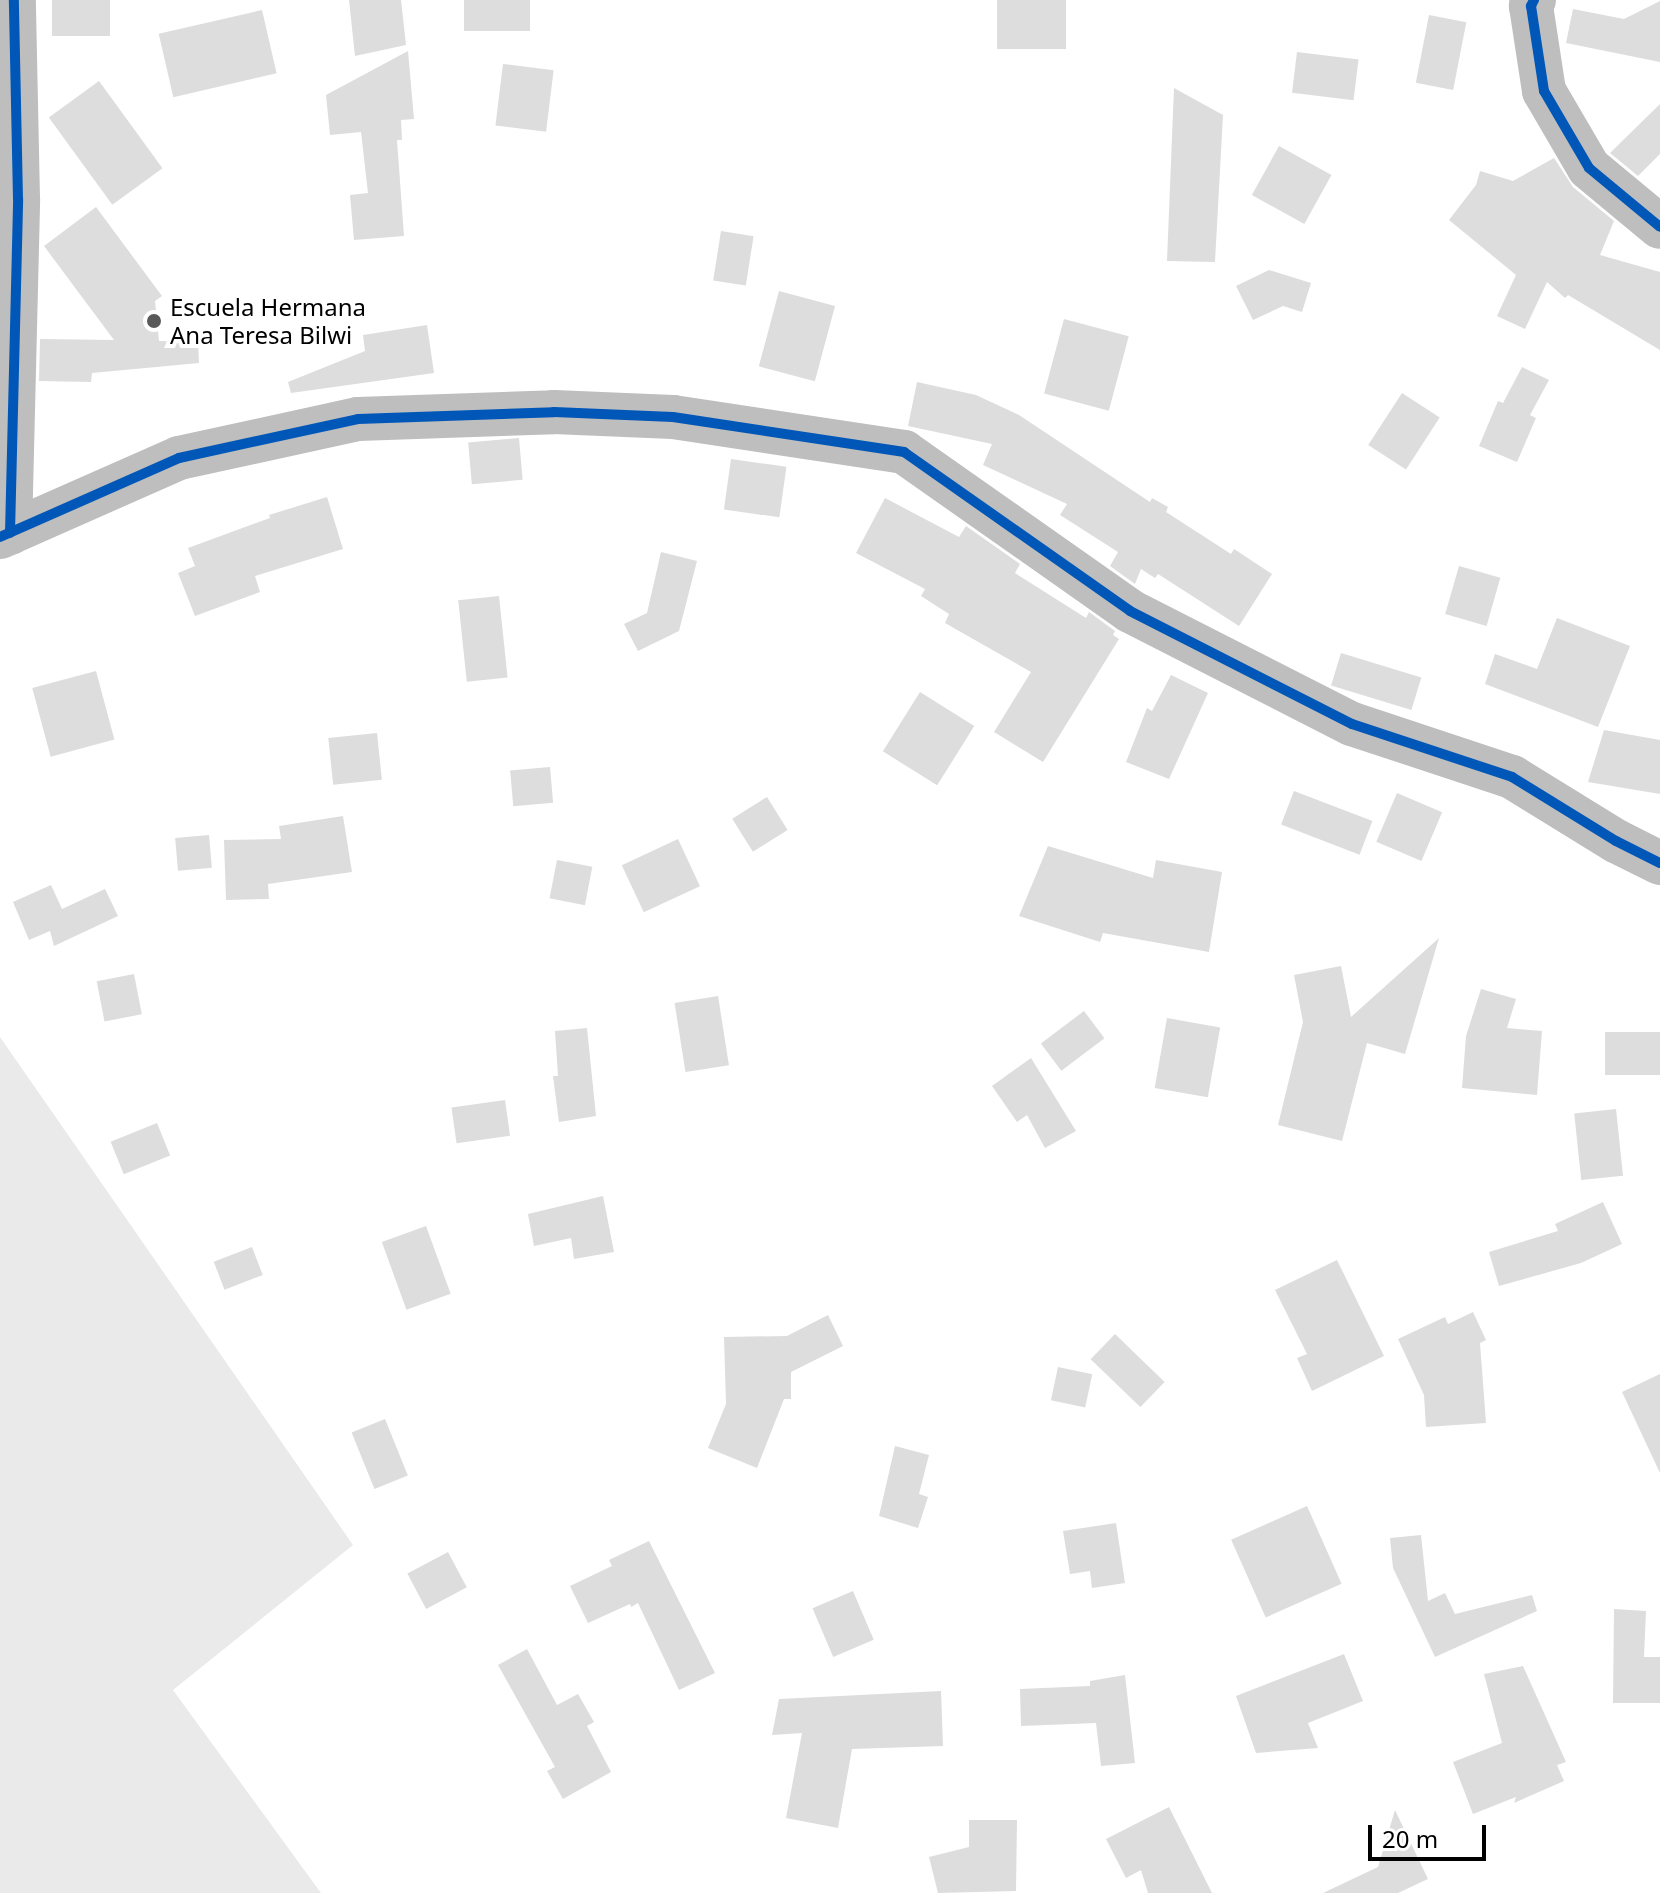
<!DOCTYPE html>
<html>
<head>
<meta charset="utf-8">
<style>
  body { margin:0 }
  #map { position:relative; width:1660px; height:1893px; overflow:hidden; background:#fff; font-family:"Noto Sans",sans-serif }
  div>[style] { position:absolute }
  .green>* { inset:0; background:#eaeaea }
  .building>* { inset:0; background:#ddd; transform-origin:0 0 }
  .minor>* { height:44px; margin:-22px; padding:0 22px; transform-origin:22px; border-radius:22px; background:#bebebe }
  .cycleway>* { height:10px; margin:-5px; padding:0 5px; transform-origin:5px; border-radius:5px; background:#0057b8 }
  .dots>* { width:22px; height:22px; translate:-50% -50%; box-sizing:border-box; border:4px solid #fff; border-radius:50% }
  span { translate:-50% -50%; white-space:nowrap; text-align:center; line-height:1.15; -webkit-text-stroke:8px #fff; paint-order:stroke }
  .poi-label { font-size:24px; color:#000 }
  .left { translate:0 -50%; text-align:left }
  .scale { position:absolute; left:1368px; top:1825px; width:118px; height:36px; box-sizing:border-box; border:4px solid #000; border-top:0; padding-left:10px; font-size:24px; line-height:28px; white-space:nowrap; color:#000; -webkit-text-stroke:6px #fff; paint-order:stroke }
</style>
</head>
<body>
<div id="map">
  <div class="green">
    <i style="clip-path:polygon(0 1037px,353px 1545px,173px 1690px,321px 1893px,0 1893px)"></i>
  </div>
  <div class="building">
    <i style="left:52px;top:0;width:58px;height:36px"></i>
    <i style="clip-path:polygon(349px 0,401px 0,406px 45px,355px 56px)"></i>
    <i style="left:464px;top:0;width:66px;height:31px"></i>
    <i style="left:997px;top:0;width:69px;height:49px"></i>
    <i style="clip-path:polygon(1660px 1px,1660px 62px,1566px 43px,1573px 9px,1624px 19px)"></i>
    <i style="left:262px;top:10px;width:65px;height:106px;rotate:77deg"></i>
    <i style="left:1429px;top:15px;width:38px;height:69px;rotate:11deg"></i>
    <i style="clip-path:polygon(408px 51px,414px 119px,401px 120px,402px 140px,397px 140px,404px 236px,354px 240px,350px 195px,368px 193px,361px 132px,330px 135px,326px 95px)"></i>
    <i style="left:1297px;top:52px;width:62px;height:41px;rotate:7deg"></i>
    <i style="left:503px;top:64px;width:51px;height:62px;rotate:7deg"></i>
    <i style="left:99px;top:81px;width:108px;height:62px;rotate:54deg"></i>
    <i style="clip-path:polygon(1174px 88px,1223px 115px,1215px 262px,1167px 261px)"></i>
    <i style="clip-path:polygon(1660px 104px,1660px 154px,1638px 176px,1610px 153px)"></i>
    <i style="left:1279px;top:146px;width:60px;height:56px;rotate:29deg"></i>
    <i style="clip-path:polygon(1554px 158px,1573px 187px,1614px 221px,1600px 255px,1660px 272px,1660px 350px,1568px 295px,1565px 298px,1547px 282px,1525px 329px,1497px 316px,1516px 275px,1449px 220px,1476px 185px,1480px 171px,1513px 181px)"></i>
    <i style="clip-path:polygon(96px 207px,162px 296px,155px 301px,159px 341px,198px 342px,199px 363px,92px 373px,91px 382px,39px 381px,40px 339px,114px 340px,44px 246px)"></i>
    <i style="left:721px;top:231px;width:33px;height:50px;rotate:9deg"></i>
    <i style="clip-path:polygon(1269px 270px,1311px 283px,1302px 312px,1283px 306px,1253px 320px,1236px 286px)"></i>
    <i style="left:779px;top:291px;width:58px;height:78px;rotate:15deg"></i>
    <i style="left:1064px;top:319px;width:67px;height:77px;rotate:15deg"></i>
    <i style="clip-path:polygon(427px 325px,434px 373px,291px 393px,288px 382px,365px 351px,363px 335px)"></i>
    <i style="clip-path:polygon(1522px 367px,1549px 380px,1530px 415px,1536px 418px,1517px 462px,1479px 446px,1498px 401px,1503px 403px)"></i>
    <i style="clip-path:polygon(917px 382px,976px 395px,1019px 415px,1150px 502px,1152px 498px,1168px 507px,1166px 512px,1231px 554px,1234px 549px,1272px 574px,1239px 626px,1158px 574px,1155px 578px,1141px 569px,1135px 584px,1110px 566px,1118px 552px,1060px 515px,1067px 504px,983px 465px,992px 444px,908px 426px)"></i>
    <i style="left:1402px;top:393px;width:45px;height:62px;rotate:33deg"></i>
    <i style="left:519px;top:438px;width:42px;height:51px;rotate:85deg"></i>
    <i style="left:731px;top:459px;width:56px;height:51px;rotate:8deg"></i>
    <i style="clip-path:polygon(327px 497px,343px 549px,255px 576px,260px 592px,195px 616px,178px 573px,195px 566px,188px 548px,270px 518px,269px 515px)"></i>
    <i style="clip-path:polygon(885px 498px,959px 537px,966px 526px,1020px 564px,1015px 573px,1086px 618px,1089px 612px,1115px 631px,1113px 635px,1119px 639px,1043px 762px,994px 732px,1031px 672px,945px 623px,949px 614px,921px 596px,925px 589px,856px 553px)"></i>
    <i style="clip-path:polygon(661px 552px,697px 561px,679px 631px,638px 651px,624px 624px,647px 613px)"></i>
    <i style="left:1459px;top:566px;width:43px;height:50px;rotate:16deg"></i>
    <i style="left:499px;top:596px;width:82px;height:41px;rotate:84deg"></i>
    <i style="clip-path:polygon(1557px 618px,1630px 646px,1598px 727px,1485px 684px,1495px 654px,1537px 669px)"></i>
    <i style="left:1341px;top:653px;width:84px;height:34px;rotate:17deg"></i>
    <i style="left:96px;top:671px;width:71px;height:66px;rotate:75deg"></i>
    <i style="clip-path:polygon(1171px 675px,1208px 693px,1169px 779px,1126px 762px,1147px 708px,1152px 711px)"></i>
    <i style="left:920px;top:692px;width:64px;height:70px;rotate:32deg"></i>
    <i style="clip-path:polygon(1604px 730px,1660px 740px,1660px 794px,1588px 782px)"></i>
    <i style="left:377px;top:733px;width:47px;height:49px;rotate:84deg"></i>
    <i style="left:550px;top:767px;width:36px;height:40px;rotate:85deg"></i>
    <i style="left:1294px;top:791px;width:84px;height:36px;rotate:21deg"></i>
    <i style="left:1397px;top:793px;width:49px;height:53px;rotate:23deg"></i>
    <i style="left:767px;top:797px;width:39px;height:41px;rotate:58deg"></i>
    <i style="clip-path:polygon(343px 816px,352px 872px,268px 884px,269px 899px,226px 900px,224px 840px,281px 839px,279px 826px)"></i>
    <i style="left:209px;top:835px;width:33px;height:34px;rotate:85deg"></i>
    <i style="left:678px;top:839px;width:52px;height:62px;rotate:65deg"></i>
    <i style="clip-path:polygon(1048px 846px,1153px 878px,1156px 860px,1222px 872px,1209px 952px,1103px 933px,1100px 942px,1019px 916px)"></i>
    <i style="left:557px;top:860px;width:36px;height:39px;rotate:11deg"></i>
    <i style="clip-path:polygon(51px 885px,62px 909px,105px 889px,118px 916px,54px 946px,50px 931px,29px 940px,13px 902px)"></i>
    <i style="clip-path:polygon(1439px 938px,1405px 1054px,1367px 1043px,1342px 1141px,1278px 1125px,1303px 1022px,1294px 975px,1341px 966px,1351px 1017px)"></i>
    <i style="left:134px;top:974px;width:41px;height:38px;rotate:79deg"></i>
    <i style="clip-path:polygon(1481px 989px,1516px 999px,1507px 1028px,1542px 1031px,1537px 1095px,1462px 1088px,1466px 1036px)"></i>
    <i style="left:718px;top:996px;width:70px;height:44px;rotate:81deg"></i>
    <i style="left:1084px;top:1011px;width:34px;height:54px;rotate:53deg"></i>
    <i style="left:1167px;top:1018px;width:54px;height:71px;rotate:10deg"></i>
    <i style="clip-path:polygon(587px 1028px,596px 1116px,559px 1122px,553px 1076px,558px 1076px,555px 1031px)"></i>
    <i style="left:1660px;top:1032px;width:43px;height:55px;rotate:90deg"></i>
    <i style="clip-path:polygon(1031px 1058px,1076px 1131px,1045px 1148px,1027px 1115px,1017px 1122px,992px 1086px)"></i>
    <i style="left:505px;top:1100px;width:36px;height:54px;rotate:82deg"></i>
    <i style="left:1616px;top:1109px;width:67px;height:42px;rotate:84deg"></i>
    <i style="left:157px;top:1123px;width:35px;height:50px;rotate:68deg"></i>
    <i style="clip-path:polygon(603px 1196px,614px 1252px,574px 1259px,571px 1238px,534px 1246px,528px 1214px)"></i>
    <i style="clip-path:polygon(1603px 1202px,1622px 1244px,1581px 1263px,1499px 1286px,1489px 1252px,1558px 1231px,1555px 1224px)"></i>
    <i style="left:426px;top:1226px;width:72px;height:47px;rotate:70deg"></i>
    <i style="left:252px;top:1247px;width:30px;height:41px;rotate:69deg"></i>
    <i style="clip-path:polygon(1337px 1260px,1384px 1356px,1312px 1391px,1297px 1358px,1307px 1354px,1275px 1290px)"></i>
    <i style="clip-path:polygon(1473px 1312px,1486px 1340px,1480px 1343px,1486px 1423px,1426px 1427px,1424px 1395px,1398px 1339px,1445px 1317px,1448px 1324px)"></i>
    <i style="clip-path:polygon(828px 1315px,843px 1346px,791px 1372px,791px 1399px,784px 1399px,757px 1468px,708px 1448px,726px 1404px,724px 1337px,787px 1336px)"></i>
    <i style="left:1115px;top:1334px;width:69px;height:35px;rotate:44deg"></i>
    <i style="left:1058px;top:1367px;width:35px;height:34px;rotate:12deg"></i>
    <i style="clip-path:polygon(1660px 1374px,1660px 1473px,1622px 1392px)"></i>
    <i style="left:385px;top:1419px;width:61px;height:36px;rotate:68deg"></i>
    <i style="clip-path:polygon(895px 1446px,929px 1455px,919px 1494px,928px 1497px,918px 1528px,879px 1516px)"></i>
    <i style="left:1307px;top:1506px;width:85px;height:83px;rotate:66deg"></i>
    <i style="clip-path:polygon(1116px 1523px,1125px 1583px,1092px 1588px,1090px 1571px,1070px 1574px,1063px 1531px)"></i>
    <i style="clip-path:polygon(1421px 1535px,1428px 1601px,1445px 1593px,1455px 1614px,1532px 1595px,1537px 1611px,1435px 1657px,1393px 1568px,1390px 1538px)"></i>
    <i style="clip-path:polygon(649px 1541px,715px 1673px,679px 1690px,638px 1603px,631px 1607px,630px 1604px,588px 1623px,570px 1586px,612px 1566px,609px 1560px)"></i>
    <i style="left:448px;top:1552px;width:40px;height:46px;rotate:62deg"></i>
    <i style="left:853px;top:1591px;width:53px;height:44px;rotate:67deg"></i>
    <i style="clip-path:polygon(1614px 1609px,1646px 1611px,1644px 1657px,1660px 1657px,1660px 1703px,1613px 1703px)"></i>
    <i style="clip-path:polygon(527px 1649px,557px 1705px,578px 1694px,594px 1722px,587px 1726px,611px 1772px,563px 1799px,547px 1771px,555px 1767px,498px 1665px)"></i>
    <i style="clip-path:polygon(1344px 1654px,1363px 1701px,1308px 1723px,1318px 1748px,1256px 1753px,1236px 1696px)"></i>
    <i style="clip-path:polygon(1523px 1666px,1566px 1762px,1557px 1765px,1564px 1781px,1514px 1803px,1516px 1797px,1473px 1814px,1453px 1762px,1502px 1743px,1484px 1674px)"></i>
    <i style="clip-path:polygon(1125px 1675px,1135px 1763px,1101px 1766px,1096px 1723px,1021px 1726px,1020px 1689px,1090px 1686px,1090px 1681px)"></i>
    <i style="clip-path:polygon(941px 1691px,943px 1746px,852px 1749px,838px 1828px,786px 1818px,802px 1733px,772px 1735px,779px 1699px)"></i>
    <i style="clip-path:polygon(1169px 1807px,1212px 1893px,1148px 1893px,1141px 1870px,1126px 1878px,1106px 1839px)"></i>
    <i style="clip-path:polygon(1395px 1810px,1428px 1879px,1398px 1893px,1323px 1893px,1378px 1867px)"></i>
    <i style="clip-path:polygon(969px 1820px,1017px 1820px,1016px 1891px,938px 1893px,929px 1857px,969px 1847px)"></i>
  </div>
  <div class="minor">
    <i style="left:1534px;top:0;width:7px;rotate:117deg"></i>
    <i style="left:1531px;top:6px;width:86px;rotate:81.3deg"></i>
    <i style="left:1544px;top:91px;width:89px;rotate:59.7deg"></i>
    <i style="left:1589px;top:168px;width:92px;rotate:39.7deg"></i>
    <i style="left:10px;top:533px;width:334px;rotate:-88.6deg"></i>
    <i style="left:18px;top:199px;width:199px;rotate:-91.2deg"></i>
    <i style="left:0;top:537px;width:196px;rotate:-23.8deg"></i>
    <i style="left:179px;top:458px;width:183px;rotate:-12.3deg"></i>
    <i style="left:358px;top:419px;width:196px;rotate:-2deg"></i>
    <i style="left:554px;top:412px;width:119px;rotate:2.4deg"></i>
    <i style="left:673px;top:417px;width:234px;rotate:8.6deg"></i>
    <i style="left:904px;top:452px;width:276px;rotate:35.1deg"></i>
    <i style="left:1130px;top:611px;width:249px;rotate:27deg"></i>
    <i style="left:1352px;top:724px;width:169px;rotate:18.3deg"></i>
    <i style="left:1512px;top:777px;width:122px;rotate:31.6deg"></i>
    <i style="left:1616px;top:841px;width:49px;rotate:26.6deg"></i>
  </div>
  <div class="cycleway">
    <i style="left:1534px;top:0;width:7px;rotate:117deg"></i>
    <i style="left:1531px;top:6px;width:86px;rotate:81.3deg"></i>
    <i style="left:1544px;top:91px;width:89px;rotate:59.7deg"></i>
    <i style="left:1589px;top:168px;width:92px;rotate:39.7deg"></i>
    <i style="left:10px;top:533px;width:334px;rotate:-88.6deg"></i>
    <i style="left:18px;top:199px;width:199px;rotate:-91.2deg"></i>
    <i style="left:0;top:537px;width:196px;rotate:-23.8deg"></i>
    <i style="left:179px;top:458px;width:183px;rotate:-12.3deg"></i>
    <i style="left:358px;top:419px;width:196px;rotate:-2deg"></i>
    <i style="left:554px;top:412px;width:119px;rotate:2.4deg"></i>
    <i style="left:673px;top:417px;width:234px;rotate:8.6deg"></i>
    <i style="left:904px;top:452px;width:276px;rotate:35.1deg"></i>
    <i style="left:1130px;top:611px;width:249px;rotate:27deg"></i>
    <i style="left:1352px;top:724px;width:169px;rotate:18.3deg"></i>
    <i style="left:1512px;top:777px;width:122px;rotate:31.6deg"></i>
    <i style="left:1616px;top:841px;width:49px;rotate:26.6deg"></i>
  </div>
  <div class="dots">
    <i style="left:154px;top:321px;background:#595959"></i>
  </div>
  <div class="poi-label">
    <span class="left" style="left:170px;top:321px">Escuela Hermana<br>Ana Teresa Bilwi</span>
  </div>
  <div class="scale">20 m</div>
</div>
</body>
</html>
